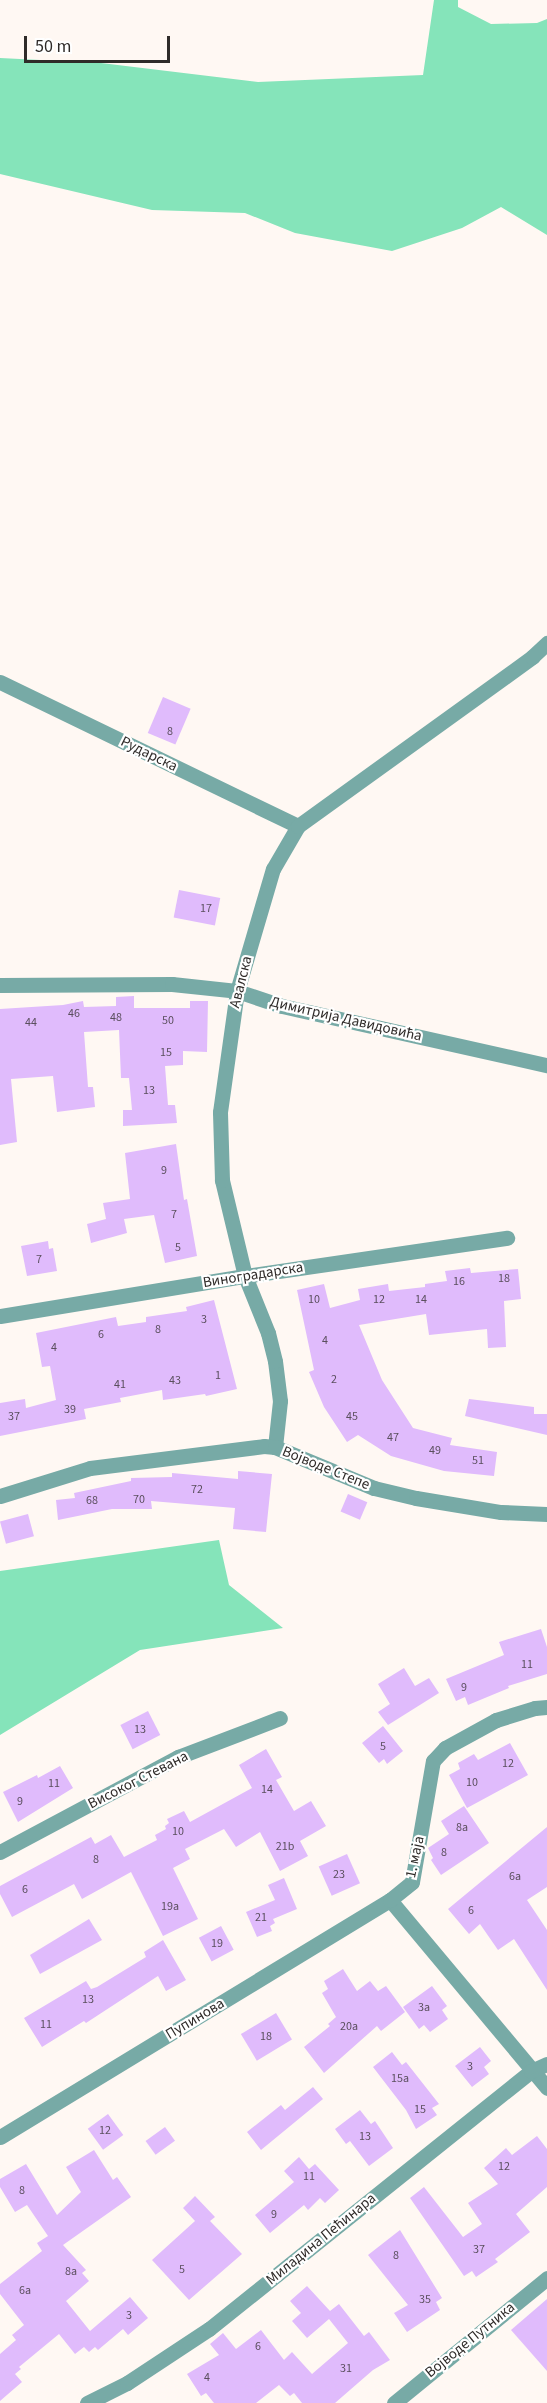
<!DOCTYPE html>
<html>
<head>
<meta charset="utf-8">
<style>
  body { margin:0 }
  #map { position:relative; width:547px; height:2403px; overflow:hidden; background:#fff8f3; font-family:"Source Sans 3",sans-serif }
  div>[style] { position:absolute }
  .green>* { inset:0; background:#85e4ba }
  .building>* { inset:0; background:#e0bbfc; transform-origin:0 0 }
  .street>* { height:15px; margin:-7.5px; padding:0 7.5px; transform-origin:7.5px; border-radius:7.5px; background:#77aaa6 }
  span { translate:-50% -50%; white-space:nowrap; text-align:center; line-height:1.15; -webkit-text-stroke:4.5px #fff; paint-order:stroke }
  .number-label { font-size:12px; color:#5b4f5e }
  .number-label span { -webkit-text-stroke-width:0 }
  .street-label { font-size:15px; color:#2f2b29 }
  .scale { position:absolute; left:24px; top:36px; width:146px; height:27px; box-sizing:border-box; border:3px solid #2f2b29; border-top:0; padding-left:8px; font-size:18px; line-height:21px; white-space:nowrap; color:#2f2b29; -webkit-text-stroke:4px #fff; paint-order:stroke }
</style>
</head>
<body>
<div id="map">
  <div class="green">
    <i style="clip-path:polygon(434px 0,458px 0,458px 7px,491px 24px,537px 23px,547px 19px,547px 235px,501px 207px,462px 228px,392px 251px,295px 233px,245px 213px,152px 210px,0 174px,0 58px,101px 63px,258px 82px,423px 75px)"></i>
    <i style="clip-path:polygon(219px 1540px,229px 1585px,283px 1628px,140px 1650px,0 1735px,0 1571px)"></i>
  </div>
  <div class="building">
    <i style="left:163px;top:697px;width:30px;height:39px;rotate:23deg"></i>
    <i style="left:179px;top:890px;width:42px;height:28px;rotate:11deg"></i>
    <i style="clip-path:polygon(134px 996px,134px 1008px,190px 1008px,190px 1001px,208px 1001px,207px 1052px,183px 1051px,183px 1065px,165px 1066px,168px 1105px,175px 1105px,177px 1123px,123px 1126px,123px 1110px,132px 1110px,129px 1078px,121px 1078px,119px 1030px,84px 1032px,88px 1087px,93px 1087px,95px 1107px,57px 1112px,53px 1076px,11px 1079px,17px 1142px,0 1145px,0 1009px,63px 1005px,83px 1001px,84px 1007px,116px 1006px,116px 997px)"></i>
    <i style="clip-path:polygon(176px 1144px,184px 1200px,187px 1199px,197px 1256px,165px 1263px,154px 1215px,124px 1219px,127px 1233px,91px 1243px,87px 1224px,106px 1219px,103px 1203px,130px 1199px,125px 1153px)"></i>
    <i style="clip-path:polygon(48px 1241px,49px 1249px,53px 1248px,57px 1271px,27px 1276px,21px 1246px)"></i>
    <i style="clip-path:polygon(470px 1268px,471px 1273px,518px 1269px,521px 1299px,504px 1301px,506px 1347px,488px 1348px,487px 1329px,429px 1335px,426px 1314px,359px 1325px,382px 1380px,413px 1428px,452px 1438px,450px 1445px,497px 1452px,494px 1476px,444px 1471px,391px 1456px,358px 1435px,347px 1442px,324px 1407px,309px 1372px,314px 1370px,297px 1290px,324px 1284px,330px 1308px,360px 1300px,358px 1289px,388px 1284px,389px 1291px,425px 1287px,425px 1284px,447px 1281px,445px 1271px)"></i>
    <i style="clip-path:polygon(214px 1300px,237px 1389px,206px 1396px,205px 1394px,163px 1400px,162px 1390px,120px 1398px,121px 1402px,84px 1409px,86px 1419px,0 1436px,0 1403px,25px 1399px,26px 1408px,56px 1400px,50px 1366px,42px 1367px,36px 1333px,116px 1317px,118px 1326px,146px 1322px,146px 1317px,187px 1311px,186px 1307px)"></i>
    <i style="clip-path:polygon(469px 1399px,534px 1407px,534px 1414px,547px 1414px,547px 1435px,465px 1416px)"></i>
    <i style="clip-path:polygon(238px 1471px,272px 1474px,266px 1532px,233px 1529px,235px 1508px,151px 1501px,152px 1509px,112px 1509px,58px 1520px,56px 1500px,75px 1498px,74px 1493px,131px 1481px,131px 1478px,172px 1477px,172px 1473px,238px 1479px)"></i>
    <i style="left:348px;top:1494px;width:21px;height:19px;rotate:23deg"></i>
    <i style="left:28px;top:1514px;width:23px;height:29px;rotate:75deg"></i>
    <i style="clip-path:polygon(541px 1629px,547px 1647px,547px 1674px,508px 1686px,509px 1688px,468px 1705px,465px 1697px,456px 1701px,446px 1679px,504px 1655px,499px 1642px)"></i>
    <i style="clip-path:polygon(404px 1668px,415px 1686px,429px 1678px,439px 1693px,388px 1725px,378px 1712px,390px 1704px,378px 1684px)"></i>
    <i style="left:148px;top:1711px;width:27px;height:31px;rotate:63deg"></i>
    <i style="clip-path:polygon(383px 1726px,403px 1751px,387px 1764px,384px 1759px,379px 1763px,362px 1743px)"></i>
    <i style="clip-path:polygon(510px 1743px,528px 1775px,467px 1808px,449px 1775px,460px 1769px,458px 1763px,474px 1754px,478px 1760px)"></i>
    <i style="clip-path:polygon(266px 1749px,282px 1777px,276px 1780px,294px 1811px,311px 1801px,326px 1826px,300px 1841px,308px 1856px,280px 1871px,260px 1832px,236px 1847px,224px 1829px,185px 1849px,190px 1859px,173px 1868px,198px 1919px,163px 1936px,131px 1872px,82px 1899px,74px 1884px,12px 1917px,0 1894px,0 1886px,91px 1837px,95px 1844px,111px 1835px,124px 1857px,157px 1840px,155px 1835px,166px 1829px,165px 1826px,169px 1823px,167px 1819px,184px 1811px,190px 1822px,252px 1788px,239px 1765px)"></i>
    <i style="clip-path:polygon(60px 1766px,73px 1788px,18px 1822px,3px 1792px,37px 1775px,38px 1778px)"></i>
    <i style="clip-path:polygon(464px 1806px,489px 1843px,441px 1875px,431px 1860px,433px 1858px,428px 1848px,449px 1834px,441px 1821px)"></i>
    <i style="clip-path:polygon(547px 1827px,547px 1887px,527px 1900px,547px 1930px,547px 1990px,514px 1939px,498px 1950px,480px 1924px,469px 1934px,448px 1909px)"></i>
    <i style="left:347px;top:1854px;width:32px;height:31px;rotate:66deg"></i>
    <i style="clip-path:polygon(284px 1878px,297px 1909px,273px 1919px,275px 1923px,270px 1926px,272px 1931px,257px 1937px,246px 1912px,275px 1900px,268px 1885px)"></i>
    <i style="clip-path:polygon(89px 1919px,102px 1940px,40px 1974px,30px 1955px)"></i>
    <i style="left:221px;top:1926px;width:27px;height:25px;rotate:62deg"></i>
    <i style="clip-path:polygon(163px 1940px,186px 1980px,166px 1991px,158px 1976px,86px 2023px,84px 2021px,42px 2047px,24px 2018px,86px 1981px,91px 1989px,97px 1987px,146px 1957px,144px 1952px)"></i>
    <i style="clip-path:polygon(343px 1969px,357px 1991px,370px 1981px,378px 1991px,386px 1986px,405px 2012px,381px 2031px,377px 2026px,324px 2073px,304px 2047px,330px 2026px,328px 2024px,336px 2017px,322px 1993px,328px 1989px,324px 1981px)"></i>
    <i style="clip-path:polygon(432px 1986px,447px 2006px,442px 2010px,448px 2019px,430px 2032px,424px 2025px,419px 2029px,403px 2007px)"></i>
    <i style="left:276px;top:2013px;width:31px;height:41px;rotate:59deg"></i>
    <i style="clip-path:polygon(480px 2047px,491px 2061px,484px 2067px,489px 2074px,472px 2087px,455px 2066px)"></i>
    <i style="clip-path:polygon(392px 2052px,402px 2065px,406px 2062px,439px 2104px,432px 2108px,437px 2115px,416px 2129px,406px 2110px,373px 2067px)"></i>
    <i style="clip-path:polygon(313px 2087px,323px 2099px,261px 2150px,247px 2132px,281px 2105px,285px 2110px)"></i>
    <i style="clip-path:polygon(360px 2110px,371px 2124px,375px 2121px,393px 2148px,369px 2166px,350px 2141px,346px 2144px,335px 2129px)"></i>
    <i style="left:108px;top:2114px;width:26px;height:25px;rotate:54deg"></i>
    <i style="left:165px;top:2127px;width:17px;height:24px;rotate:54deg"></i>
    <i style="clip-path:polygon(537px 2136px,547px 2149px,547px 2187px,516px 2214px,530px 2232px,495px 2259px,498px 2262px,476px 2277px,472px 2271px,464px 2276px,410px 2198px,424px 2187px,463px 2237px,482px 2224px,468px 2203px,498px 2184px,484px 2168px,506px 2148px,512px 2155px)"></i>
    <i style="clip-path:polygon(94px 2150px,113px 2180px,117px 2177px,131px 2197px,63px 2245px,86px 2270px,82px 2273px,89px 2281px,66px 2301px,90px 2331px,130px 2297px,148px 2318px,128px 2335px,123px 2329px,98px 2350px,95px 2347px,89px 2352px,84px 2347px,75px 2354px,59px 2334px,19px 2367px,21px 2369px,15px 2374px,22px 2382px,0 2401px,0 2354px,16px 2340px,12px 2335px,24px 2325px,0 2294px,0 2284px,42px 2251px,37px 2243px,48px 2236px,27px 2205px,15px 2212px,0 2187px,0 2179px,26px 2164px,57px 2215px,81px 2192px,66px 2167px)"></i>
    <i style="clip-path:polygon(299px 2157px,309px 2169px,315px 2164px,339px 2190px,325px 2203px,320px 2198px,308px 2210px,304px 2205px,270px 2233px,255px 2215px,294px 2182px,284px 2171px)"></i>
    <i style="clip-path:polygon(195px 2196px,215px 2217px,210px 2221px,242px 2254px,189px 2300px,152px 2260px,195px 2221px,183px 2208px)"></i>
    <i style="clip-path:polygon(400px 2230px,442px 2298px,436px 2302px,440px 2310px,407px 2332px,394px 2313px,408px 2305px,368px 2255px)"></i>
    <i style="clip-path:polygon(307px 2286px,330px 2311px,339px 2304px,364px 2336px,369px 2332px,390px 2360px,373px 2370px,335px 2403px,302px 2403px,294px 2393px,290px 2396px,279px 2385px,256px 2403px,214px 2403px,206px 2393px,201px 2396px,187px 2374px,219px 2355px,210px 2344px,223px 2333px,236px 2349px,261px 2330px,284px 2360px,292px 2352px,312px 2374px,348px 2343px,329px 2319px,307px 2338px,292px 2321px,301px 2313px,290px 2301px)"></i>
    <i style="clip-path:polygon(547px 2299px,547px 2371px,511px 2330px)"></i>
  </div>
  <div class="street">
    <i style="left:0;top:682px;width:331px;rotate:25.8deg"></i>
    <i style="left:0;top:985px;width:172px;rotate:-0.3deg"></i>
    <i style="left:172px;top:984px;width:65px;rotate:6.1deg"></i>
    <i style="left:237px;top:991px;width:47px;rotate:18.4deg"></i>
    <i style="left:282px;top:1006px;width:271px;rotate:12.6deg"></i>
    <i style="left:0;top:1316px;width:248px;rotate:-9.3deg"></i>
    <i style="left:245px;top:1276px;width:265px;rotate:-8.3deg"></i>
    <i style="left:275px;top:1447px;width:46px;rotate:-83.8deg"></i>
    <i style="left:280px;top:1401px;width:40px;rotate:-97.1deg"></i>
    <i style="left:275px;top:1361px;width:29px;rotate:-104deg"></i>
    <i style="left:268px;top:1333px;width:61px;rotate:-112deg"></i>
    <i style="left:245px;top:1276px;width:99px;rotate:-103.5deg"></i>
    <i style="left:222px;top:1180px;width:68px;rotate:-91.7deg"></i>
    <i style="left:220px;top:1112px;width:122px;rotate:-82deg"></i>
    <i style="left:237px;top:991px;width:127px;rotate:-73.6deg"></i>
    <i style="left:273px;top:869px;width:50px;rotate:-59.8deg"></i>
    <i style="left:298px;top:826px;width:289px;rotate:-35.8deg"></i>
    <i style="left:532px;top:657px;width:21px;rotate:-43deg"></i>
    <i style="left:0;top:1496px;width:94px;rotate:-17.3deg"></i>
    <i style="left:90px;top:1468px;width:175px;rotate:-7.2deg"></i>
    <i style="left:264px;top:1446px;width:11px;rotate:5deg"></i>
    <i style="left:275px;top:1447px;width:107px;rotate:22.5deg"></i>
    <i style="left:374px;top:1488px;width:43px;rotate:13.4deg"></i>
    <i style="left:416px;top:1498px;width:86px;rotate:9.4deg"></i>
    <i style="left:501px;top:1512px;width:46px;rotate:2.5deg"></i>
    <i style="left:0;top:1852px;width:202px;rotate:-28.1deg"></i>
    <i style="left:178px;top:1757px;width:109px;rotate:-20.9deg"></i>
    <i style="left:390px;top:1900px;width:245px;rotate:50.1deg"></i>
    <i style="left:0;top:2137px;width:456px;rotate:-31.3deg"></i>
    <i style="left:390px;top:1900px;width:28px;rotate:-39deg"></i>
    <i style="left:412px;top:1882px;width:123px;rotate:-80.2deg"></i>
    <i style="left:433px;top:1761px;width:18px;rotate:-47deg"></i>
    <i style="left:445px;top:1748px;width:58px;rotate:-28.8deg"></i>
    <i style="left:496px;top:1720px;width:41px;rotate:-17.1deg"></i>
    <i style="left:535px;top:1708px;width:12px;rotate:-5deg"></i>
    <i style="left:87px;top:2403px;width:45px;rotate:-26.6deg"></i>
    <i style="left:127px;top:2383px;width:98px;rotate:-33.4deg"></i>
    <i style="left:209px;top:2329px;width:413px;rotate:-38.7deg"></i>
    <i style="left:531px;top:2071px;width:17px;rotate:-24deg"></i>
    <i style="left:394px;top:2403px;width:198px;rotate:-39.2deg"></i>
  </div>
  <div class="number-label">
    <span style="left:170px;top:732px">8</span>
    <span style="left:206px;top:909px">17</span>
    <span style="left:74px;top:1014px">46</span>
    <span style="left:116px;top:1018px">48</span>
    <span style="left:168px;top:1021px">50</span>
    <span style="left:31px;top:1023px">44</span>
    <span style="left:166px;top:1053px">15</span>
    <span style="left:149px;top:1091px">13</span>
    <span style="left:164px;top:1171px">9</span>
    <span style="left:174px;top:1215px">7</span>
    <span style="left:178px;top:1248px">5</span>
    <span style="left:39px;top:1260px">7</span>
    <span style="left:504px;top:1279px">18</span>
    <span style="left:459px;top:1282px">16</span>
    <span style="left:314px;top:1300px">10</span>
    <span style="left:379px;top:1300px">12</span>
    <span style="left:421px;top:1300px">14</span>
    <span style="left:204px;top:1320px">3</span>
    <span style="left:158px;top:1330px">8</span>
    <span style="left:101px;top:1335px">6</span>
    <span style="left:325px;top:1341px">4</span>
    <span style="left:54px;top:1348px">4</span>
    <span style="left:218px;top:1376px">1</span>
    <span style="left:334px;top:1380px">2</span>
    <span style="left:175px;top:1381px">43</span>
    <span style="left:120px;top:1385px">41</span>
    <span style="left:70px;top:1410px">39</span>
    <span style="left:14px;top:1417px">37</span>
    <span style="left:352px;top:1417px">45</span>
    <span style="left:393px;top:1438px">47</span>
    <span style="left:435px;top:1451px">49</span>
    <span style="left:478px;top:1461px">51</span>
    <span style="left:197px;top:1490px">72</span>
    <span style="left:139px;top:1500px">70</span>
    <span style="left:92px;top:1501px">68</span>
    <span style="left:527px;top:1665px">11</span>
    <span style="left:464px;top:1688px">9</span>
    <span style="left:140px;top:1730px">13</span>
    <span style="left:383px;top:1747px">5</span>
    <span style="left:508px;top:1764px">12</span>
    <span style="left:472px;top:1783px">10</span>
    <span style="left:54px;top:1784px">11</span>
    <span style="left:267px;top:1790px">14</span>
    <span style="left:20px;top:1802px">9</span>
    <span style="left:462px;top:1828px">8a</span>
    <span style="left:178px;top:1832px">10</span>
    <span style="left:285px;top:1847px">21b</span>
    <span style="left:444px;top:1853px">8</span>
    <span style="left:96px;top:1860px">8</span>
    <span style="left:339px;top:1875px">23</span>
    <span style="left:515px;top:1877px">6a</span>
    <span style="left:25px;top:1890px">6</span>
    <span style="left:170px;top:1907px">19a</span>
    <span style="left:471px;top:1911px">6</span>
    <span style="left:261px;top:1918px">21</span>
    <span style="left:217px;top:1944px">19</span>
    <span style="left:88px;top:2000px">13</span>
    <span style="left:424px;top:2008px">3a</span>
    <span style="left:46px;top:2025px">11</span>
    <span style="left:349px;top:2027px">20a</span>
    <span style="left:266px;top:2037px">18</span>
    <span style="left:470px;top:2067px">3</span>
    <span style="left:400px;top:2079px">15a</span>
    <span style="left:420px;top:2110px">15</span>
    <span style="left:105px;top:2131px">12</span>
    <span style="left:365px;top:2137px">13</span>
    <span style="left:504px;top:2167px">12</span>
    <span style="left:309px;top:2177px">11</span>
    <span style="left:22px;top:2191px">8</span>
    <span style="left:274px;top:2215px">9</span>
    <span style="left:479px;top:2250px">37</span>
    <span style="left:396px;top:2256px">8</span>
    <span style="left:182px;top:2270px">5</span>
    <span style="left:71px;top:2272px">8a</span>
    <span style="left:25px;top:2291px">6a</span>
    <span style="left:425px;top:2300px">35</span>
    <span style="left:129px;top:2316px">3</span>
    <span style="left:258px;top:2347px">6</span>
    <span style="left:346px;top:2369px">31</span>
    <span style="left:207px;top:2378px">4</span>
  </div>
  <div class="street-label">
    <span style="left:149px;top:754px;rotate:26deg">Рударска</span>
    <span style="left:241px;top:982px;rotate:-76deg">Авалска</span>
    <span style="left:346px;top:1019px;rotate:13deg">Димитрија Давидовића</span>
    <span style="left:253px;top:1275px;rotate:-9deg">Виноградарска</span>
    <span style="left:326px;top:1468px;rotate:22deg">Војводе Степе</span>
    <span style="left:138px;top:1780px;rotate:-27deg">Високог Стевана</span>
    <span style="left:415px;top:1857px;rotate:-78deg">1. маја</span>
    <span style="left:195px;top:2019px;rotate:-31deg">Пупинова</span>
    <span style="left:321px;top:2239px;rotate:-39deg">Миладина Пећинара</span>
    <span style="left:470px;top:2340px;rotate:-39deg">Војводе Путника</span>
  </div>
  <div class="scale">50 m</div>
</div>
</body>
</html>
